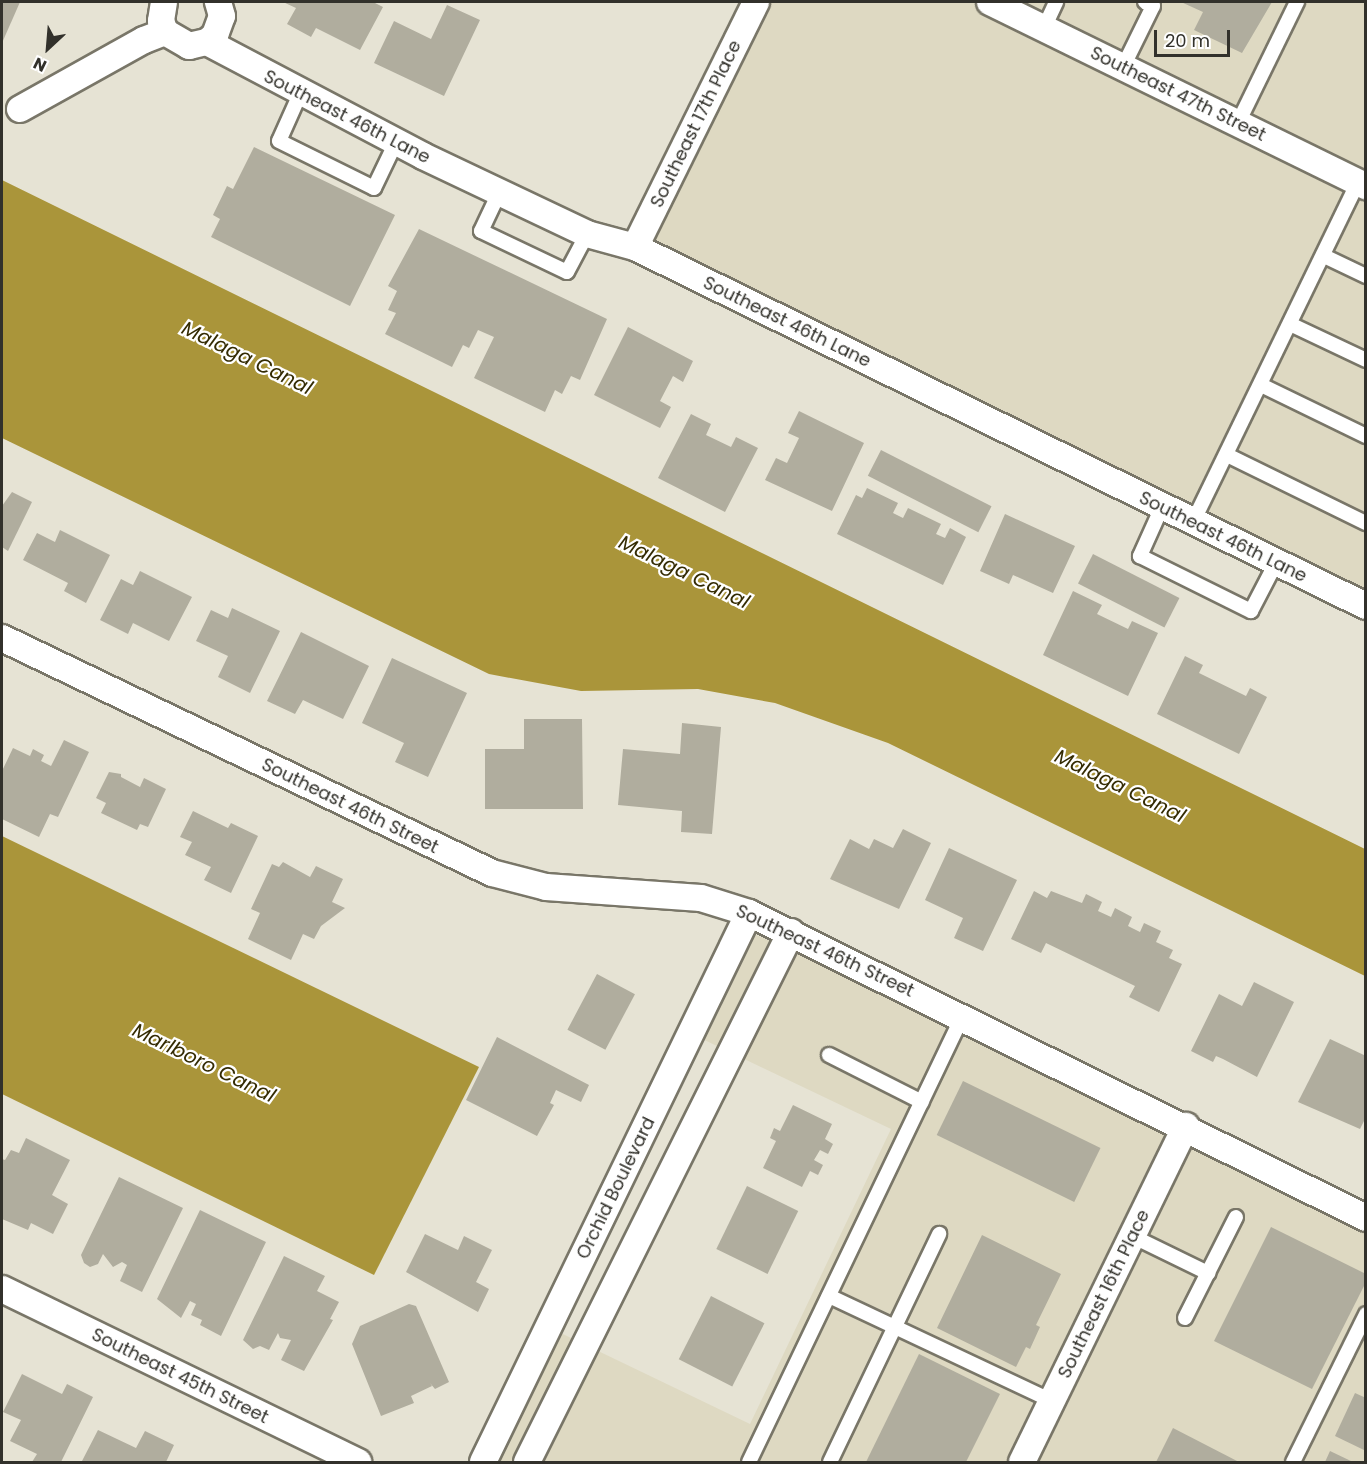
<!DOCTYPE html>
<html>
<head>
<meta charset="utf-8">
<style>
  body { margin:0 }
  #map { position:relative; width:1367px; height:1464px; overflow:hidden; background:#e6e3d4; font-family:Poppins,sans-serif }
  div>[style] { position:absolute }
  .built>* { inset:0; background:#ded9c2 }
  .water>* { inset:0; background:#aa953a }
  .building>* { inset:0; background:#b0ad9e; transform-origin:0 0 }
  .roads { filter:drop-shadow(2px 0 #797668) drop-shadow(-2px 0 #797668) drop-shadow(0 2px #797668) drop-shadow(0 -2px #797668) }
  .lane>* { height:14px; margin:-7px; padding:0 7px; transform-origin:7px; border-radius:7px; background:#fff }
  .street>* { height:26px; margin:-13px; padding:0 13px; transform-origin:13px; border-radius:13px; background:#fff }
  span { translate:-50% -50%; white-space:nowrap; text-align:center; line-height:1.15; -webkit-text-stroke:4.5px #fff; paint-order:stroke }
  .street-label { font-size:18px; color:#32312b }
  .water-label { font-size:20px; color:#342b03; font-style:italic }
  .frame { position:absolute; inset:0; border:3px solid #32312b; pointer-events:none }
  .north { position:absolute; left:18px; top:18px; width:60px; height:60px; -webkit-text-stroke:4px #fff; paint-order:stroke; rotate:206deg; font-size:16px; font-weight:700; line-height:24px; text-align:center; color:#32312b }
  .north::after { content:''; display:block; margin:auto; width:21px; height:27px; background:#32312b; clip-path:polygon(50% 0,100% 100%,50% 72%,0 100%) }
  .scale { position:absolute; left:1154px; top:30px; width:76px; height:27px; box-sizing:border-box; border:3px solid #32312b; border-top:0; padding-left:8px; font-size:18px; line-height:21px; white-space:nowrap; color:#32312b; -webkit-text-stroke:4px #fff; paint-order:stroke }
</style>
</head>
<body>
<div id="map">
  <div class="built">
    <i style="clip-path:polygon(742px 2px,1365px 2px,1365px 603px,623px 246px)"></i>
    <i style="clip-path:polygon(738px 928px,816px 958px,1365px 1219px,1365px 1462px,480px 1462px,542px 1324px,750px 1424px,891px 1129px,694px 1035px)"></i>
  </div>
  <div class="water">
    <i style="clip-path:polygon(2px 180px,1365px 849px,1365px 976px,888px 743px,775px 703px,698px 689px,581px 691px,489px 674px,2px 438px)"></i>
    <i style="clip-path:polygon(2px 836px,479px 1067px,374px 1275px,2px 1094px)"></i>
  </div>
  <div class="building">
    <i style="clip-path:polygon(2px 2px,20px 2px,2px 43px)"></i>
    <i style="clip-path:polygon(283px 2px,373px 2px,383px 7px,360px 50px,316px 28px,311px 37px,287px 24px,296px 8px)"></i>
    <i style="clip-path:polygon(1181px 2px,1272px 2px,1242px 53px,1194px 30px,1203px 12px)"></i>
    <i style="clip-path:polygon(447px 5px,480px 20px,444px 96px,374px 63px,394px 21px,431px 39px)"></i>
    <i style="clip-path:polygon(254px 147px,395px 215px,350px 306px,211px 237px,220px 219px,213px 215px,227px 186px,233px 189px)"></i>
    <i style="clip-path:polygon(419px 229px,607px 319px,580px 380px,571px 376px,562px 394px,555px 390px,545px 412px,474px 378px,494px 337px,478px 330px,469px 348px,463px 345px,452px 367px,385px 334px,396px 313px,388px 310px,397px 291px,388px 286px)"></i>
    <i style="clip-path:polygon(628px 327px,693px 361px,683px 382px,673px 376px,660px 401px,671px 407px,660px 428px,594px 395px)"></i>
    <i style="clip-path:polygon(799px 411px,864px 443px,832px 511px,765px 480px,776px 458px,787px 463px,799px 438px,788px 433px)"></i>
    <i style="clip-path:polygon(691px 414px,711px 424px,706px 435px,731px 447px,736px 437px,758px 448px,725px 512px,658px 478px)"></i>
    <i style="left:881px;top:450px;width:124px;height:29px;rotate:27deg"></i>
    <i style="clip-path:polygon(867px 488px,898px 503px,893px 513px,903px 518px,908px 508px,941px 524px,936px 534px,945px 538px,950px 528px,966px 537px,943px 585px,837px 534px,856px 495px,862px 498px)"></i>
    <i style="clip-path:polygon(12px 492px,32px 502px,8px 551px,2px 547px,2px 506px)"></i>
    <i style="clip-path:polygon(1005px 514px,1075px 546px,1053px 593px,1013px 575px,1009px 584px,980px 571px)"></i>
    <i style="clip-path:polygon(60px 530px,110px 555px,86px 603px,64px 591px,68px 583px,23px 560px,37px 533px,55px 542px)"></i>
    <i style="left:1093px;top:554px;width:97px;height:33px;rotate:27deg"></i>
    <i style="clip-path:polygon(140px 571px,192px 597px,169px 641px,133px 623px,128px 634px,100px 620px,121px 579px,133px 585px)"></i>
    <i style="clip-path:polygon(1073px 591px,1102px 605px,1097px 614px,1128px 629px,1132px 621px,1158px 633px,1128px 696px,1043px 655px)"></i>
    <i style="clip-path:polygon(232px 608px,280px 631px,250px 693px,218px 677px,228px 656px,196px 641px,211px 610px,228px 618px)"></i>
    <i style="clip-path:polygon(301px 632px,369px 666px,343px 719px,303px 700px,295px 714px,267px 701px)"></i>
    <i style="clip-path:polygon(1185px 656px,1203px 665px,1199px 673px,1246px 696px,1250px 688px,1267px 697px,1239px 754px,1157px 714px)"></i>
    <i style="clip-path:polygon(392px 658px,467px 693px,428px 777px,395px 762px,404px 743px,362px 723px)"></i>
    <i style="clip-path:polygon(524px 719px,582px 719px,583px 809px,485px 809px,485px 749px,524px 749px)"></i>
    <i style="clip-path:polygon(682px 723px,721px 727px,712px 834px,681px 832px,682px 811px,618px 805px,623px 749px,680px 754px)"></i>
    <i style="clip-path:polygon(64px 740px,89px 752px,58px 817px,50px 814px,39px 837px,2px 819px,2px 771px,13px 748px,30px 756px,33px 749px,44px 755px,41px 761px,51px 766px)"></i>
    <i style="clip-path:polygon(109px 772px,121px 774px,121px 777px,140px 787px,144px 778px,166px 789px,148px 827px,140px 824px,137px 830px,101px 813px,106px 803px,96px 798px)"></i>
    <i style="clip-path:polygon(193px 811px,228px 828px,231px 823px,258px 836px,231px 893px,204px 880px,211px 867px,185px 855px,192px 842px,180px 837px)"></i>
    <i style="clip-path:polygon(903px 829px,931px 843px,899px 909px,830px 879px,850px 839px,869px 849px,874px 839px,893px 848px)"></i>
    <i style="clip-path:polygon(949px 848px,1017px 880px,983px 951px,954px 938px,963px 918px,925px 900px)"></i>
    <i style="clip-path:polygon(283px 862px,310px 877px,316px 866px,343px 879px,332px 902px,345px 908px,321px 926px,314px 939px,303px 934px,291px 960px,248px 939px,260px 913px,251px 909px,272px 864px,279px 867px)"></i>
    <i style="clip-path:polygon(1034px 891px,1047px 898px,1051px 891px,1082px 903px,1086px 894px,1102px 902px,1098px 911px,1111px 917px,1115px 908px,1132px 917px,1128px 926px,1140px 932px,1144px 923px,1161px 931px,1156px 942px,1173px 950px,1169px 958px,1182px 964px,1159px 1012px,1129px 997px,1135px 986px,1046px 943px,1041px 953px,1011px 939px)"></i>
    <i style="left:597px;top:974px;width:43px;height:63px;rotate:28deg"></i>
    <i style="clip-path:polygon(1254px 982px,1294px 1002px,1257px 1077px,1223px 1059px,1216px 1056px,1213px 1062px,1191px 1051px,1219px 994px,1242px 1006px)"></i>
    <i style="clip-path:polygon(497px 1037px,589px 1085px,581px 1102px,556px 1090px,550px 1103px,554px 1105px,537px 1136px,466px 1100px)"></i>
    <i style="clip-path:polygon(1330px 1039px,1366px 1056px,1366px 1117px,1360px 1129px,1298px 1102px)"></i>
    <i style="left:963px;top:1081px;width:153px;height:60px;rotate:26deg"></i>
    <i style="clip-path:polygon(793px 1105px,832px 1124px,825px 1139px,833px 1144px,828px 1154px,820px 1150px,814px 1160px,823px 1165px,818px 1175px,810px 1171px,802px 1187px,763px 1168px,776px 1141px,770px 1138px,774px 1128px,780px 1131px)"></i>
    <i style="clip-path:polygon(26px 1138px,70px 1160px,52px 1195px,68px 1204px,53px 1234px,31px 1223px,28px 1230px,2px 1219px,2px 1159px,5px 1160px,11px 1150px,19px 1153px)"></i>
    <i style="clip-path:polygon(119px 1177px,183px 1208px,142px 1292px,120px 1281px,127px 1265px,122px 1262px,113px 1267px,103px 1254px,98px 1264px,90px 1267px,84px 1263px,81px 1255px)"></i>
    <i style="left:747px;top:1186px;width:57px;height:70px;rotate:26deg"></i>
    <i style="clip-path:polygon(200px 1210px,266px 1242px,221px 1336px,200px 1325px,202px 1320px,191px 1315px,196px 1304px,190px 1301px,181px 1318px,157px 1299px)"></i>
    <i style="clip-path:polygon(1271px 1227px,1366px 1274px,1366px 1282px,1312px 1389px,1214px 1341px)"></i>
    <i style="clip-path:polygon(425px 1234px,458px 1250px,464px 1236px,492px 1250px,476px 1282px,489px 1289px,478px 1312px,406px 1272px)"></i>
    <i style="clip-path:polygon(982px 1235px,1061px 1274px,1036px 1325px,1040px 1327px,1030px 1349px,1026px 1347px,1016px 1367px,937px 1328px)"></i>
    <i style="clip-path:polygon(284px 1256px,325px 1276px,317px 1291px,339px 1302px,330px 1319px,333px 1320px,304px 1371px,281px 1360px,291px 1340px,280px 1338px,278px 1333px,269px 1350px,260px 1346px,253px 1349px,243px 1340px)"></i>
    <i style="left:711px;top:1296px;width:60px;height:71px;rotate:27deg"></i>
    <i style="clip-path:polygon(409px 1304px,416px 1306px,449px 1382px,435px 1389px,430px 1383px,432px 1386px,411px 1396px,414px 1403px,381px 1416px,352px 1344px,360px 1326px)"></i>
    <i style="clip-path:polygon(919px 1354px,1000px 1394px,966px 1462px,866px 1462px)"></i>
    <i style="clip-path:polygon(22px 1374px,62px 1394px,67px 1384px,93px 1397px,61px 1462px,32px 1462px,37px 1454px,10px 1441px,21px 1420px,3px 1412px)"></i>
    <i style="clip-path:polygon(1355px 1393px,1366px 1398px,1366px 1451px,1335px 1436px)"></i>
    <i style="clip-path:polygon(1173px 1428px,1239px 1462px,1156px 1462px)"></i>
    <i style="clip-path:polygon(98px 1430px,136px 1448px,145px 1431px,174px 1445px,166px 1462px,85px 1462px,82px 1461px)"></i>
    <i style="clip-path:polygon(1330px 1451px,1353px 1462px,1325px 1462px)"></i>
  </div>
  <div class="roads">
    <div class="lane">
      <i style="left:1044px;top:28px;width:29px;rotate:-65deg"></i>
      <i style="left:1123px;top:67px;width:68px;rotate:-63.8deg"></i>
      <i style="left:1153px;top:6px;width:9px;rotate:-153deg"></i>
      <i style="left:300px;top:94px;width:51px;rotate:114.1deg"></i>
      <i style="left:279px;top:141px;width:106px;rotate:26.3deg"></i>
      <i style="left:374px;top:188px;width:51px;rotate:-64.4deg"></i>
      <i style="left:1238px;top:123px;width:135px;rotate:-64deg"></i>
      <i style="left:499px;top:193px;width:42px;rotate:115.3deg"></i>
      <i style="left:481px;top:231px;width:95px;rotate:25.5deg"></i>
      <i style="left:567px;top:272px;width:43px;rotate:-62.2deg"></i>
      <i style="left:1324px;top:256px;width:47px;rotate:25.5deg"></i>
      <i style="left:1290px;top:324px;width:84px;rotate:25.3deg"></i>
      <i style="left:1261px;top:385px;width:117px;rotate:25.9deg"></i>
      <i style="left:1227px;top:455px;width:155px;rotate:26.1deg"></i>
      <i style="left:1162px;top:507px;width:54px;rotate:114.2deg"></i>
      <i style="left:1140px;top:556px;width:124px;rotate:26.4deg"></i>
      <i style="left:1251px;top:611px;width:54px;rotate:-62.5deg"></i>
      <i style="left:1193px;top:522px;width:378px;rotate:-64.1deg"></i>
      <i style="left:829px;top:1055px;width:104px;rotate:26.8deg"></i>
      <i style="left:1132px;top:1236px;width:85px;rotate:26deg"></i>
      <i style="left:829px;top:1296px;width:246px;rotate:25.2deg"></i>
      <i style="left:1185px;top:1318px;width:113px;rotate:-63.2deg"></i>
      <i style="left:749px;top:1462px;width:495px;rotate:-64.4deg"></i>
      <i style="left:830px;top:1462px;width:253px;rotate:-64.4deg"></i>
      <i style="left:1293px;top:1462px;width:165px;rotate:-63.7deg"></i>
    </div>
    <div class="street">
      <i style="left:164px;top:2px;width:19px;rotate:99deg"></i>
      <i style="left:161px;top:21px;width:12px;rotate:70deg"></i>
      <i style="left:165px;top:32px;width:28px;rotate:30deg"></i>
      <i style="left:189px;top:46px;width:18px;rotate:-13deg"></i>
      <i style="left:207px;top:42px;width:11px;rotate:-41deg"></i>
      <i style="left:215px;top:35px;width:20px;rotate:-70deg"></i>
      <i style="left:222px;top:16px;width:15px;rotate:-106deg"></i>
      <i style="left:990px;top:2px;width:419px;rotate:26.1deg"></i>
      <i style="left:207px;top:42px;width:244px;rotate:27.8deg"></i>
      <i style="left:423px;top:156px;width:182px;rotate:25.4deg"></i>
      <i style="left:587px;top:234px;width:50px;rotate:15.2deg"></i>
      <i style="left:635px;top:247px;width:814px;rotate:26.16deg"></i>
      <i style="left:20px;top:109px;width:142px;rotate:-29.1deg"></i>
      <i style="left:144px;top:40px;width:22px;rotate:-21deg"></i>
      <i style="left:635px;top:247px;width:273px;rotate:-63.7deg"></i>
      <i style="left:2px;top:638px;width:543px;rotate:25.62deg"></i>
      <i style="left:492px;top:873px;width:56px;rotate:14.5deg"></i>
      <i style="left:546px;top:887px;width:155px;rotate:4.1deg"></i>
      <i style="left:701px;top:898px;width:50px;rotate:17.4deg"></i>
      <i style="left:749px;top:913px;width:688px;rotate:26.3deg"></i>
      <i style="left:2px;top:1289px;width:396px;rotate:25.9deg"></i>
      <i style="left:483px;top:1462px;width:610px;rotate:-64.15deg"></i>
      <i style="left:527px;top:1462px;width:592px;rotate:-63.52deg"></i>
      <i style="left:1022px;top:1462px;width:374px;rotate:-64deg"></i>
    </div>
  </div>
  <div class="street-label">
    <span style="left:1178px;top:94px;rotate:26deg">Southeast 47th Street</span>
    <span style="left:347px;top:117px;rotate:27deg">Southeast 46th Lane</span>
    <span style="left:696px;top:124px;rotate:-64deg">Southeast 17th Place</span>
    <span style="left:787px;top:322px;rotate:26deg">Southeast 46th Lane</span>
    <span style="left:1223px;top:537px;rotate:26deg">Southeast 46th Lane</span>
    <span style="left:350px;top:806px;rotate:26deg">Southeast 46th Street</span>
    <span style="left:825px;top:951px;rotate:25deg">Southeast 46th Street</span>
    <span style="left:616px;top:1188px;rotate:-64deg">Orchid Boulevard</span>
    <span style="left:1104px;top:1294px;rotate:-64deg">Southeast 16th Place</span>
    <span style="left:180px;top:1376px;rotate:26deg">Southeast 45th Street</span>
  </div>
  <div class="water-label">
    <span style="left:247px;top:358px;rotate:26deg">Malaga Canal</span>
    <span style="left:684px;top:572px;rotate:26deg">Malaga Canal</span>
    <span style="left:1120px;top:786px;rotate:26deg">Malaga Canal</span>
    <span style="left:204px;top:1063px;rotate:26deg">Marlboro Canal</span>
  </div>
  <div class="frame"></div>
  <div class="north">N</div>
  <div class="scale">20 m</div>
</div>
</body>
</html>
